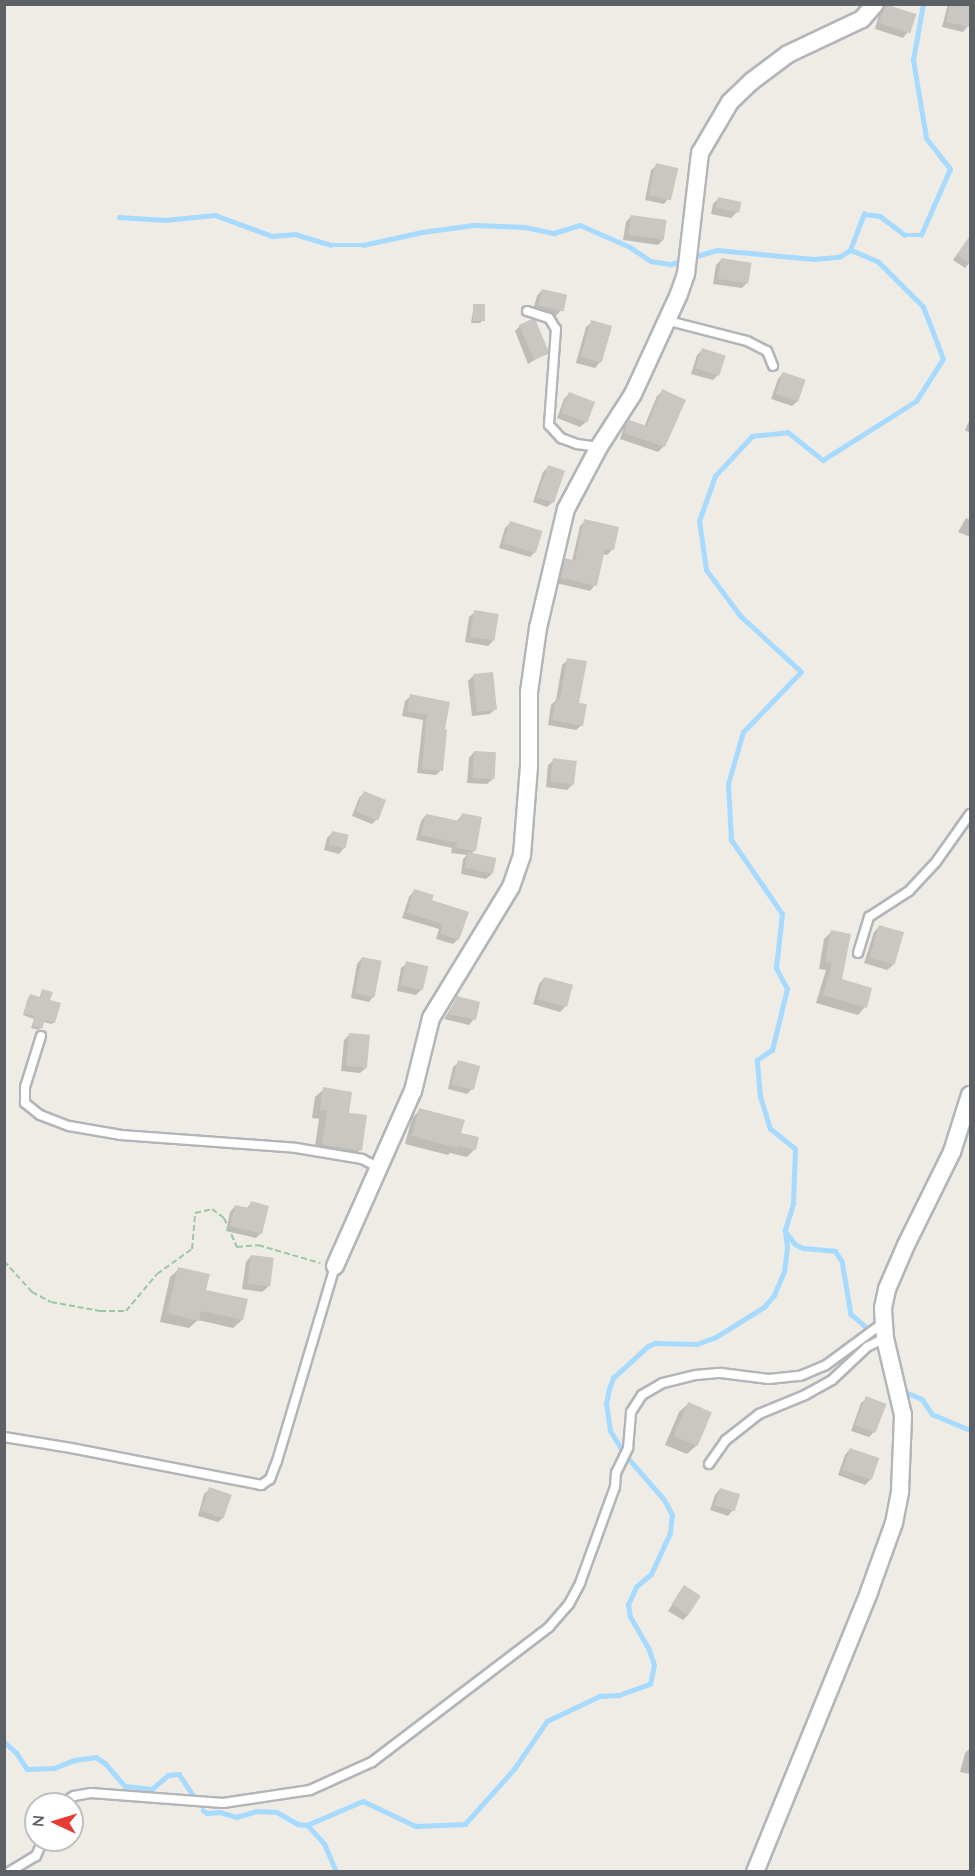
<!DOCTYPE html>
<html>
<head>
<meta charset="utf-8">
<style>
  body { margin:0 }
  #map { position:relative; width:975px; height:1876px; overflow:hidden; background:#efece5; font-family:Quicksand,sans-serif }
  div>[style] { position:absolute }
  .shadow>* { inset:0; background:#0003 }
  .stream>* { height:4.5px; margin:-2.25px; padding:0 2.25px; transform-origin:2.25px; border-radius:2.25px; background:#a6dafe }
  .building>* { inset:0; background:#cac7c2; transform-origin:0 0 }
  .path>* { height:2px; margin-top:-1px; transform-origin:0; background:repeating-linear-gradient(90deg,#9bc7a6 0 6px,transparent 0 9px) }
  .roads { filter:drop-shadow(2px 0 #b2b5b9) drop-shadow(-2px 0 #b2b5b9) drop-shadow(0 2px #b2b5b9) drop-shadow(0 -2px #b2b5b9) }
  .lane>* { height:8px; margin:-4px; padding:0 4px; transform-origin:4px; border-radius:4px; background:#fff }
  .street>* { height:16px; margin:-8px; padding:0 8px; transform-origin:8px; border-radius:8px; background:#fff }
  span { translate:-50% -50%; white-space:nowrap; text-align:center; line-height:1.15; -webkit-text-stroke:4.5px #fff; paint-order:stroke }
  .frame { position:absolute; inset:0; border:6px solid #5d6165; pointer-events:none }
  .north { position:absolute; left:24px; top:1792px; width:60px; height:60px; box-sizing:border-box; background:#fff; border:2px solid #bec0c1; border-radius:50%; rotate:274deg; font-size:16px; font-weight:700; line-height:24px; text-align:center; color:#5d6165 }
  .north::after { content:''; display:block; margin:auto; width:21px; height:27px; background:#e63c33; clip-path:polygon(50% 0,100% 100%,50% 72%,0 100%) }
</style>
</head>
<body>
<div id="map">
  <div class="shadow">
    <i style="clip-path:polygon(948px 4px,970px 6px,968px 26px,963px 32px,942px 27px)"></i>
    <i style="clip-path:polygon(886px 6px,908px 32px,903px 38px,875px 29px,880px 11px)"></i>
    <i style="clip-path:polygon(657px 165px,669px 198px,664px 204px,645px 200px,651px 170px)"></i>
    <i style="clip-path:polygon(719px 198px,737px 212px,731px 218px,711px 214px,713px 204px)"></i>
    <i style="clip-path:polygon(631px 216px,663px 240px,658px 245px,623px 240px,626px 222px)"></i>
    <i style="clip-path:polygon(970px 236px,970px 262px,965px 268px,953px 260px)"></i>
    <i style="clip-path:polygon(721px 260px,747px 283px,742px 288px,713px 284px,716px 265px)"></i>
    <i style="clip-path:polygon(542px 290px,561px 310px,556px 316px,533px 310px,537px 296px)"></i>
    <i style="clip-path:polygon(474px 305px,482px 321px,480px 323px,471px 323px)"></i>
    <i style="clip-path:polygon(592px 322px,600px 362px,595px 368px,576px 363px,586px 327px)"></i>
    <i style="clip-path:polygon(520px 326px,546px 353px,528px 364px,515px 331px)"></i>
    <i style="clip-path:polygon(702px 350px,718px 375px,713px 380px,691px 374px,697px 355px)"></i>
    <i style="clip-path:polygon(783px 373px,798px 401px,792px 406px,771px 399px,778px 379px)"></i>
    <i style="clip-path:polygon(663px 391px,664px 446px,658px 452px,620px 439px,624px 427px,629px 421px,644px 427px,657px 396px)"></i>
    <i style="clip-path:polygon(569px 394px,586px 422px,580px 427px,557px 418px,564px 399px)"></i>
    <i style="clip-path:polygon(970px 419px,970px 433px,965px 430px)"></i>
    <i style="clip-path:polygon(548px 467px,553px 502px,547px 507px,533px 502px,543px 472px)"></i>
    <i style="clip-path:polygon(966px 518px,970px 520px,970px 537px,958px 532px)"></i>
    <i style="clip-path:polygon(585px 521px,612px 550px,607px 555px,602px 554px,595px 585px,590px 591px,556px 583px,560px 565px,566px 560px,572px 561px,580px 526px)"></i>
    <i style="clip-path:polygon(510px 523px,536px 551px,530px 557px,499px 548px,505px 528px)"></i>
    <i style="clip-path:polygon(475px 612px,493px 641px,488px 646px,465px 642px,469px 617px)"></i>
    <i style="clip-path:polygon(568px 660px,582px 725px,576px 730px,548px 725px,551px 705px,556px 700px,562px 665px)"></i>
    <i style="clip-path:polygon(473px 676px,495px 709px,490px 714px,472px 716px,468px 681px)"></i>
    <i style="clip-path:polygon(411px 696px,443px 731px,441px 770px,436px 775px,417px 773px,423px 720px,402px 716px,405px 701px)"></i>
    <i style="clip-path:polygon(474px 752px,493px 779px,487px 784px,467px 783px,469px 758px)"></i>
    <i style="clip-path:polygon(554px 760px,573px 784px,567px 790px,546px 787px,548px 765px)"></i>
    <i style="clip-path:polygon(365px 792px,377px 819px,372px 824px,352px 816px,359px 798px)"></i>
    <i style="clip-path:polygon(426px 815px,456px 822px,462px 815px,475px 850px,471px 854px,492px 874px,486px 879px,461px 874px,463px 859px,467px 855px,451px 853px,452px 848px,416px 840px,421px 821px)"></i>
    <i style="clip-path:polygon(332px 833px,344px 848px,339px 854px,324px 850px,327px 838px)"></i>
    <i style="clip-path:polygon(414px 891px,430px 901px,458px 939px,453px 944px,436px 939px,439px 929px,402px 918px,409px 897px)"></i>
    <i style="clip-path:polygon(879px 927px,893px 965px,887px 970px,864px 963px,874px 932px)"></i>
    <i style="clip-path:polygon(832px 931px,840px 980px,865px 1007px,858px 1015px,816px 1003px,826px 970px,819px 969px,824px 939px)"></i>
    <i style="clip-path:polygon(362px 958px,374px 996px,369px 1002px,351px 998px,357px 964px)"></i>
    <i style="clip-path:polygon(407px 963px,421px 990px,416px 995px,397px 991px,401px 968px)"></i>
    <i style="clip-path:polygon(544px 978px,565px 1007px,560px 1012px,533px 1004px,539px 984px)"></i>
    <i style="clip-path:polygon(42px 991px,48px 1001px,54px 1022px,52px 1024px,43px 1022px,39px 1030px,31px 1028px,34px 1019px,23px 1015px,28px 998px,31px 995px,39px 998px)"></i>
    <i style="clip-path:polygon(457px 998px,474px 1019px,469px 1025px,444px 1019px)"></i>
    <i style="clip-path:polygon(350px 1034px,366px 1068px,360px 1073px,341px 1071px,344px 1040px)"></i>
    <i style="clip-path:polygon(459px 1062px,473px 1088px,467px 1094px,448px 1089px,453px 1067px)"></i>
    <i style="clip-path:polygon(324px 1089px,360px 1150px,352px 1158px,314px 1153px,319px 1119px,312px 1118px,315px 1097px)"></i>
    <i style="clip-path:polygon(420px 1110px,459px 1134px,475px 1149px,467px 1157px,450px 1153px,448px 1155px,405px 1144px,412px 1118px)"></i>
    <i style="clip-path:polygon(251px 1203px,261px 1233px,256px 1238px,226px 1231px,230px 1212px,235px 1206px,246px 1209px)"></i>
    <i style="clip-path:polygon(251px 1256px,268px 1287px,262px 1292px,242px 1289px,246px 1262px)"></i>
    <i style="clip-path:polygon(179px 1269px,204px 1291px,242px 1320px,233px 1328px,198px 1320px,189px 1328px,160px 1322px,170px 1277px)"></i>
    <i style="clip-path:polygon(867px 1398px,874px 1432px,869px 1437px,851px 1431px,861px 1403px)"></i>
    <i style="clip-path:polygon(688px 1404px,696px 1446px,687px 1454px,665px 1445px,679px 1412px)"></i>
    <i style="clip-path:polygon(850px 1449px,877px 1459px,870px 1480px,865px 1485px,838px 1475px,845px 1455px)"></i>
    <i style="clip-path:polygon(210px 1489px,224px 1517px,218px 1522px,198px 1516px,204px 1494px)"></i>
    <i style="clip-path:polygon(720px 1489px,733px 1510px,728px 1516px,710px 1510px,715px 1495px)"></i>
    <i style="clip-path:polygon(684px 1587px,688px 1615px,683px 1620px,668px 1611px)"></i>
    <i style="clip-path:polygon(970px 1748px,970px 1774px,960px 1772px,965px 1753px)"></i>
  </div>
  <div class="stream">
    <i style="left:119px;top:217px;width:46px;rotate:3.7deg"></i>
    <i style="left:165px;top:220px;width:50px;rotate:-5.7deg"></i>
    <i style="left:215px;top:215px;width:61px;rotate:20.2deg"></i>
    <i style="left:272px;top:236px;width:23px;rotate:-5deg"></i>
    <i style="left:295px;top:234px;width:37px;rotate:17deg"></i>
    <i style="left:330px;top:245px;width:33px"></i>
    <i style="left:363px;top:245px;width:60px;rotate:-12.4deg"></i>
    <i style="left:422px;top:232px;width:52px;rotate:-7.7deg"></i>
    <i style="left:474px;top:225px;width:51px;rotate:2.2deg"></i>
    <i style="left:525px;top:227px;width:30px;rotate:12deg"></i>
    <i style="left:554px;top:233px;width:27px;rotate:-17deg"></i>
    <i style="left:580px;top:225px;width:55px;rotate:23.7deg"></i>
    <i style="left:630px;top:247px;width:25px;rotate:34deg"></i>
    <i style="left:651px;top:261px;width:20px;rotate:9deg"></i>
    <i style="left:671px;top:264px;width:15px;rotate:-16deg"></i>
    <i style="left:693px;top:257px;width:25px;rotate:-16deg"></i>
    <i style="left:717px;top:250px;width:97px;rotate:5.3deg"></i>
    <i style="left:814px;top:259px;width:25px;rotate:-5deg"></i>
    <i style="left:839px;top:257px;width:13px;rotate:-32deg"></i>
    <i style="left:785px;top:1231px;width:16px;rotate:52deg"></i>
    <i style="left:795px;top:1244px;width:9px;rotate:27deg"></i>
    <i style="left:803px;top:1248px;width:32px;rotate:5deg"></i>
    <i style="left:835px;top:1251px;width:12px;rotate:55deg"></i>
    <i style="left:842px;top:1261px;width:54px;rotate:80.4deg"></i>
    <i style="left:851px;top:1314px;width:20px;rotate:41deg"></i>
    <i style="left:908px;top:1393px;width:15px;rotate:23deg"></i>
    <i style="left:922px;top:1399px;width:18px;rotate:56deg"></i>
    <i style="left:932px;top:1414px;width:41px;rotate:22.8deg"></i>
    <i style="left:4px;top:1742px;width:16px;rotate:40deg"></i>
    <i style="left:16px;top:1752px;width:20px;rotate:57deg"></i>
    <i style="left:27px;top:1769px;width:27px;rotate:-2deg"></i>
    <i style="left:54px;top:1768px;width:22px;rotate:-21deg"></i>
    <i style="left:75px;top:1760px;width:21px;rotate:-8deg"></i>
    <i style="left:96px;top:1757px;width:11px;rotate:34deg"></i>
    <i style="left:105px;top:1763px;width:30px;rotate:49deg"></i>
    <i style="left:125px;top:1786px;width:27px;rotate:6deg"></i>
    <i style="left:152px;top:1789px;width:21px;rotate:-41deg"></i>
    <i style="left:168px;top:1775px;width:11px;rotate:-5deg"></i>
    <i style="left:179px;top:1774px;width:29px;rotate:56deg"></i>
    <i style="left:203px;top:1810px;width:5px;rotate:37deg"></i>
    <i style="left:207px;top:1813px;width:13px;rotate:-4deg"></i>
    <i style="left:220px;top:1812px;width:17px;rotate:17deg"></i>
    <i style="left:236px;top:1817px;width:22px;rotate:-16deg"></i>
    <i style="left:257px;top:1811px;width:20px;rotate:3deg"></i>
    <i style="left:277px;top:1812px;width:24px;rotate:30deg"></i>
    <i style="left:298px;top:1824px;width:9px;rotate:6deg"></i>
    <i style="left:336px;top:1872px;width:30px;rotate:-113deg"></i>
    <i style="left:324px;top:1844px;width:25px;rotate:-132deg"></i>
    <i style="left:307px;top:1825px;width:61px;rotate:-23.2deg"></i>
    <i style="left:363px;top:1801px;width:59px;rotate:25.3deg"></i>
    <i style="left:416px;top:1826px;width:49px;rotate:-2.3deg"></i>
    <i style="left:465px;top:1824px;width:74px;rotate:-48.3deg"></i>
    <i style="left:514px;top:1769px;width:58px;rotate:-55.5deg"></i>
    <i style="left:547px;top:1721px;width:59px;rotate:-25.3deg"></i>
    <i style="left:600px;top:1696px;width:19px;rotate:-3deg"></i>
    <i style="left:619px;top:1695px;width:33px;rotate:-20deg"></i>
    <i style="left:650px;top:1684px;width:19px;rotate:-78deg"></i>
    <i style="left:654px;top:1665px;width:18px;rotate:-109deg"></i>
    <i style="left:648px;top:1648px;width:36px;rotate:-120deg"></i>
    <i style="left:630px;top:1617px;width:12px;rotate:-99deg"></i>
    <i style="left:628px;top:1605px;width:20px;rotate:-66deg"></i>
    <i style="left:636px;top:1587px;width:20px;rotate:-41deg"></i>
    <i style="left:651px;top:1574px;width:45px;rotate:-65.1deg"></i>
    <i style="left:670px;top:1533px;width:18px;rotate:-84deg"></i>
    <i style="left:672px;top:1515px;width:17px;rotate:-118deg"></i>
    <i style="left:664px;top:1500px;width:61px;rotate:-131deg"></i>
    <i style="left:624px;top:1454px;width:27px;rotate:-121deg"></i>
    <i style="left:610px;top:1431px;width:27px;rotate:-98deg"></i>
    <i style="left:606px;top:1404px;width:15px;rotate:-79deg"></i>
    <i style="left:609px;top:1389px;width:12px;rotate:-70deg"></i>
    <i style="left:613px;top:1378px;width:47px;rotate:-42.4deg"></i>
    <i style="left:648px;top:1346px;width:8px;rotate:-23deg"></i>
    <i style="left:655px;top:1343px;width:42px;rotate:1.4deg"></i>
    <i style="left:697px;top:1344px;width:20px;rotate:-20deg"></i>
    <i style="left:716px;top:1337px;width:57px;rotate:-32deg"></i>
    <i style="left:764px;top:1307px;width:16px;rotate:-50deg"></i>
    <i style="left:774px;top:1295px;width:25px;rotate:-67deg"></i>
    <i style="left:784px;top:1272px;width:24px;rotate:-83deg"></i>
    <i style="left:787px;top:1248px;width:18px;rotate:-96deg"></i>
    <i style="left:785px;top:1230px;width:28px;rotate:-73deg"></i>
    <i style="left:793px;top:1203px;width:54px;rotate:-87.9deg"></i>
    <i style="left:795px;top:1149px;width:32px;rotate:-141deg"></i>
    <i style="left:770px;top:1129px;width:34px;rotate:-107deg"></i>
    <i style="left:760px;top:1097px;width:37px;rotate:-95deg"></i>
    <i style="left:757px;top:1060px;width:18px;rotate:-34deg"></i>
    <i style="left:772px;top:1050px;width:63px;rotate:-76.2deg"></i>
    <i style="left:787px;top:989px;width:24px;rotate:-118deg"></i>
    <i style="left:776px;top:968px;width:54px;rotate:-83.7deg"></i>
    <i style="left:782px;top:914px;width:90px;rotate:-124.6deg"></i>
    <i style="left:731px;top:840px;width:56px;rotate:-93.1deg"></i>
    <i style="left:728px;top:784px;width:54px;rotate:-73.9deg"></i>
    <i style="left:743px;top:732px;width:83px;rotate:-46deg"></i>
    <i style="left:801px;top:672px;width:83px;rotate:-137.4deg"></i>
    <i style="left:740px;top:616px;width:57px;rotate:-126.5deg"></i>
    <i style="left:706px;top:570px;width:49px;rotate:-98.1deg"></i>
    <i style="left:699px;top:521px;width:48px;rotate:-70.4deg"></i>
    <i style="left:715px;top:476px;width:54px;rotate:-47.2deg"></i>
    <i style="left:752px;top:436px;width:36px;rotate:-6deg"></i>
    <i style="left:788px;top:432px;width:45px;rotate:38.7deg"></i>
    <i style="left:823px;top:460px;width:110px;rotate:-32.4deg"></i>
    <i style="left:916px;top:401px;width:50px;rotate:-57.3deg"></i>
    <i style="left:943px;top:359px;width:56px;rotate:-111deg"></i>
    <i style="left:923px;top:307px;width:64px;rotate:-135deg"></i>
    <i style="left:878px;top:262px;width:30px;rotate:-157deg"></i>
    <i style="left:850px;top:250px;width:39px;rotate:-69deg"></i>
    <i style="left:864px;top:214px;width:16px;rotate:7deg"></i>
    <i style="left:880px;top:216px;width:31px;rotate:37deg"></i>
    <i style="left:905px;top:235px;width:16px"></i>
    <i style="left:921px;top:235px;width:72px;rotate:-66.3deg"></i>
    <i style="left:950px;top:169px;width:39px;rotate:-128deg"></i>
    <i style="left:926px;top:138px;width:79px;rotate:-99.5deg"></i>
    <i style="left:913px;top:60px;width:57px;rotate:-79.9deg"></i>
  </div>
  <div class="building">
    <i style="left:885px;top:4px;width:33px;height:20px;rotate:18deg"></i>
    <i style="clip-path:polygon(950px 4px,970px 4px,970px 27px,946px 22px)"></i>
    <i style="left:656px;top:163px;width:23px;height:33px;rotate:13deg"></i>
    <i style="left:718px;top:197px;width:24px;height:11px;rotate:12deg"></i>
    <i style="left:631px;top:215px;width:36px;height:20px;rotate:8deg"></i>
    <i style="clip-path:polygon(970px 236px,970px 264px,957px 254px)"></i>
    <i style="left:721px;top:258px;width:31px;height:21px;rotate:9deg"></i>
    <i style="left:542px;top:289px;width:26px;height:17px;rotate:13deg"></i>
    <i style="left:473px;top:304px;width:12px;height:17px"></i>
    <i style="clip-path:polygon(532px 319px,536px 321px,548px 350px,548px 354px,534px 360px,519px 325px)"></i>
    <i style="left:591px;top:320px;width:22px;height:38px;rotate:16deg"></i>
    <i style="left:702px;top:348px;width:25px;height:21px;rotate:18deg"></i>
    <i style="left:783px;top:372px;width:24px;height:23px;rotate:19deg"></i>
    <i style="clip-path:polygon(662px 389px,686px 400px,665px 447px,624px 433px,629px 420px,647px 426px)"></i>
    <i style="left:569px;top:392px;width:28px;height:22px;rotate:21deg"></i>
    <i style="left:548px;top:465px;width:18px;height:34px;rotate:19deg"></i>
    <i style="clip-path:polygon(584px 519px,619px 527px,614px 550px,605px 549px,597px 586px,561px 578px,565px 558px,575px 561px)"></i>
    <i style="left:510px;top:521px;width:34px;height:23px;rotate:17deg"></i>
    <i style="left:474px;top:610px;width:25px;height:27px;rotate:9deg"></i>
    <i style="clip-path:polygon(567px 658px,587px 661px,579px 703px,587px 704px,583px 726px,552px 720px,556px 698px,560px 699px)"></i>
    <i style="left:493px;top:672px;width:38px;height:20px;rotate:84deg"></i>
    <i style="clip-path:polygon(410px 694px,450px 702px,445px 729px,447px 730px,443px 771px,422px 769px,427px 715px,407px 711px)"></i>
    <i style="left:474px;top:751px;width:22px;height:27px;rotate:3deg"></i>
    <i style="left:553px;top:758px;width:24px;height:24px;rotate:7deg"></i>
    <i style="left:364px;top:791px;width:24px;height:22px;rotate:22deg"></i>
    <i style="clip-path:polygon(462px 813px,482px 817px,476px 851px,456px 848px,457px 843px,421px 835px,426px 814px,460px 821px)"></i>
    <i style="left:332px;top:831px;width:17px;height:14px;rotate:13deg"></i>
    <i style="left:468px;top:852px;width:29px;height:16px;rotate:12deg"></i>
    <i style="clip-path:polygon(414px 889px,434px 895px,432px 900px,469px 912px,459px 940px,440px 934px,443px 924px,407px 913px)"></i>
    <i style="left:879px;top:925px;width:26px;height:34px;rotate:16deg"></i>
    <i style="clip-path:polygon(831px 930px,851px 934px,842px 979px,872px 988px,867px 1008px,823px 995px,832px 963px,825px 962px)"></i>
    <i style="left:362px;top:957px;width:20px;height:37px;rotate:11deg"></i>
    <i style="left:406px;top:961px;width:23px;height:25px;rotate:13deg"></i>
    <i style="left:544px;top:977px;width:30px;height:23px;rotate:15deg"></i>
    <i style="clip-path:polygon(42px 989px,53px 992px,50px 1000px,61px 1003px,55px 1023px,45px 1020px,42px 1029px,32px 1026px,35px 1016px,24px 1013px,30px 994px,40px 997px)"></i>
    <i style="clip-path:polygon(457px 996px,480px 1002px,476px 1020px,448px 1014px)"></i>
    <i style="left:349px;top:1033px;width:21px;height:33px;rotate:5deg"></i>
    <i style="left:458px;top:1060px;width:23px;height:25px;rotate:15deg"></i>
    <i style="clip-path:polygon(323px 1087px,352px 1092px,349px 1113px,367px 1115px,362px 1151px,322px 1144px,327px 1111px,320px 1110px)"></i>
    <i style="clip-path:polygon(419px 1108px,465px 1120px,461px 1133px,479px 1137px,476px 1150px,458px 1146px,457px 1148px,412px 1136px)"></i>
    <i style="clip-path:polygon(251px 1201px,269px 1206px,262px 1234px,230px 1226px,235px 1205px,249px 1208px)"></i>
    <i style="left:251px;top:1255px;width:23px;height:29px;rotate:7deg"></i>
    <i style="clip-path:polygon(178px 1267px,210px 1274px,206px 1290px,248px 1299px,243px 1320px,201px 1311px,199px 1321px,167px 1313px)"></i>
    <i style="left:866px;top:1396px;width:22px;height:31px;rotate:21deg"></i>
    <i style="left:688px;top:1402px;width:26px;height:37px;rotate:23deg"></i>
    <i style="left:850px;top:1448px;width:31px;height:23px;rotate:19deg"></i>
    <i style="left:209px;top:1487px;width:24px;height:25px;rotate:19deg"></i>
    <i style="left:720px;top:1488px;width:21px;height:18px;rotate:17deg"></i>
    <i style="left:684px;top:1585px;width:20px;height:23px;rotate:33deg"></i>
  </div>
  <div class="path">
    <i style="left:4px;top:1261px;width:42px;rotate:47.9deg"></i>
    <i style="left:32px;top:1292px;width:21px;rotate:28deg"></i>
    <i style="left:51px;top:1302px;width:50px;rotate:10.4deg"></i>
    <i style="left:100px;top:1311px;width:26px"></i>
    <i style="left:126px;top:1311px;width:48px;rotate:-50deg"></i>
    <i style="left:157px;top:1274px;width:43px;rotate:-35.5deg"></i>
    <i style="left:192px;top:1249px;width:36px;rotate:-85deg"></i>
    <i style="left:195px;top:1213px;width:17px;rotate:-13deg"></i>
    <i style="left:212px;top:1209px;width:15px;rotate:37deg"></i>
    <i style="left:224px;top:1218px;width:32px;rotate:66deg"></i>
    <i style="left:237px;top:1247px;width:21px;rotate:-5deg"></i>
    <i style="left:258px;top:1245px;width:65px;rotate:16.2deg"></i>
  </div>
  <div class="roads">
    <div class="lane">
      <i style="left:527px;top:311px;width:23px;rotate:18deg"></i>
      <i style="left:549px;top:318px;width:13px;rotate:58deg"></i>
      <i style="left:556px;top:329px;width:96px;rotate:94.2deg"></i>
      <i style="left:549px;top:425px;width:18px;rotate:47deg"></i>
      <i style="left:561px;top:438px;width:17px;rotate:21deg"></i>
      <i style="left:577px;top:444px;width:22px;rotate:8deg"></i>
      <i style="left:669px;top:321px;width:81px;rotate:14.4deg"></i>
      <i style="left:747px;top:341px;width:22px;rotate:27deg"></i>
      <i style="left:767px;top:351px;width:16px;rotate:68deg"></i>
      <i style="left:858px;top:953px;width:38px;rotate:-73deg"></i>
      <i style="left:869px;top:917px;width:48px;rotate:-33deg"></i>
      <i style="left:909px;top:891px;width:40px;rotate:-47deg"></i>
      <i style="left:936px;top:862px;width:59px;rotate:-54.7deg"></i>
      <i style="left:41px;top:1036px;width:53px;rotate:107.4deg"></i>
      <i style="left:25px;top:1087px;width:16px;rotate:90deg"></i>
      <i style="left:25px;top:1103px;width:19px;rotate:39deg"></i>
      <i style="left:40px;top:1115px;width:31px;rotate:21deg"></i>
      <i style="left:69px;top:1126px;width:53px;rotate:9.8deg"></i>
      <i style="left:121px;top:1135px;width:175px;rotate:4.2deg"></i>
      <i style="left:296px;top:1148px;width:67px;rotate:9.5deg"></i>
      <i style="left:362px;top:1159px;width:20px;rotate:27deg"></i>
      <i style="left:4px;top:1437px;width:68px;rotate:9.3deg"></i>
      <i style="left:71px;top:1448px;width:194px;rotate:11deg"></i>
      <i style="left:261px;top:1485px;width:11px;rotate:-34deg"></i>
      <i style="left:270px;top:1479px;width:19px;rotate:-69deg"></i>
      <i style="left:277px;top:1461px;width:203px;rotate:-73.4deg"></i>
      <i style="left:709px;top:1464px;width:29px;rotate:-55deg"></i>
      <i style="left:726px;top:1440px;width:42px;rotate:-38.2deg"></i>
      <i style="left:759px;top:1414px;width:50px;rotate:-22.4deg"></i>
      <i style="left:805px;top:1395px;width:31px;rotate:-29deg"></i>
      <i style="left:832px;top:1380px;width:48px;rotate:-43.3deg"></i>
      <i style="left:867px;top:1347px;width:20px;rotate:-27deg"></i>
      <i style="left:61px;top:1804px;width:15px;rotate:-32deg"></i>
      <i style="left:74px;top:1796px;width:17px;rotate:-10deg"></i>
      <i style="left:91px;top:1793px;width:132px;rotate:4.3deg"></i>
      <i style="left:223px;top:1803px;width:88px;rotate:-8.5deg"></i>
      <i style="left:310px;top:1790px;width:68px;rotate:-24.3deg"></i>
      <i style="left:372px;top:1762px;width:223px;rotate:-37.3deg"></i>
      <i style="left:549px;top:1627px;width:30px;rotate:-49deg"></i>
      <i style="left:569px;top:1604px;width:24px;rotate:-62deg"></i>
      <i style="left:580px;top:1583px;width:102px;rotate:-70deg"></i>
      <i style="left:615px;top:1487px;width:14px;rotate:-86deg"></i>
      <i style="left:616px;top:1473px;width:28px;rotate:-64deg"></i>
      <i style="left:628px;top:1448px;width:36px;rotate:-85deg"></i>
      <i style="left:631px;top:1412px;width:20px;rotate:-57deg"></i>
      <i style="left:642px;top:1395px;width:24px;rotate:-30deg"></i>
      <i style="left:663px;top:1383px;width:34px;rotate:-14deg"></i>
      <i style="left:696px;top:1375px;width:25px;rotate:-5deg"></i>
      <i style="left:721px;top:1373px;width:48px;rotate:7.1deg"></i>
      <i style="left:769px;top:1379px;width:31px;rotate:-6deg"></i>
      <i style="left:800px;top:1376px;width:28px;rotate:-23deg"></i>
      <i style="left:826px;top:1365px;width:71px;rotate:-36.4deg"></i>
      <i style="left:9px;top:1872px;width:31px;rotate:-31deg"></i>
      <i style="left:36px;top:1856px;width:17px;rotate:-66deg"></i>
    </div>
    <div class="street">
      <i style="left:335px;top:1266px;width:192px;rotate:-66deg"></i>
      <i style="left:413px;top:1091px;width:75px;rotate:-76.1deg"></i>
      <i style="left:431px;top:1018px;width:153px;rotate:-58.6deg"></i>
      <i style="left:511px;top:887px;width:34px;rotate:-71deg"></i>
      <i style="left:522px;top:855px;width:88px;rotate:-85.5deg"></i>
      <i style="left:529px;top:767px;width:75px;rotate:-90deg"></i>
      <i style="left:529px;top:692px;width:65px;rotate:-82deg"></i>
      <i style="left:538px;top:628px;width:122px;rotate:-76.8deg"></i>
      <i style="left:566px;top:509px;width:70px;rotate:-62deg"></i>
      <i style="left:599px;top:447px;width:63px;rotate:-57.3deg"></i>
      <i style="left:633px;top:394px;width:110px;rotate:-65.3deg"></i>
      <i style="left:679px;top:294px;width:21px;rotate:-71deg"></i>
      <i style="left:686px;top:274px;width:122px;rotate:-83.4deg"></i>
      <i style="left:700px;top:153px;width:59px;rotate:-59.5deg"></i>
      <i style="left:730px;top:102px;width:30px;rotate:-44deg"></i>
      <i style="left:752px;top:81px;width:45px;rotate:-36.9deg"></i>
      <i style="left:788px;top:54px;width:82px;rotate:-25.3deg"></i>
      <i style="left:862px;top:19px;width:20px;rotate:-49deg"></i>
      <i style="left:755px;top:1872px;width:302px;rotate:-67.8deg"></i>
      <i style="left:869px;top:1592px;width:73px;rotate:-70.1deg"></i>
      <i style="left:894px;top:1523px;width:33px;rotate:-79deg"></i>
      <i style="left:900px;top:1491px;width:76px;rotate:-87.7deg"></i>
      <i style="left:903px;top:1415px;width:79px;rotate:-103.2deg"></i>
      <i style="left:885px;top:1338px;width:30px;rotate:-94deg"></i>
      <i style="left:883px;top:1308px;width:19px;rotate:-78deg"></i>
      <i style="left:887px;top:1289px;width:48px;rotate:-66.6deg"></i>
      <i style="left:906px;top:1245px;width:104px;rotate:-63.7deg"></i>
      <i style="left:952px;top:1152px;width:60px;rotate:-72.5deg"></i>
    </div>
  </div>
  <div class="frame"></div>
  <div class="north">N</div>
</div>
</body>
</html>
